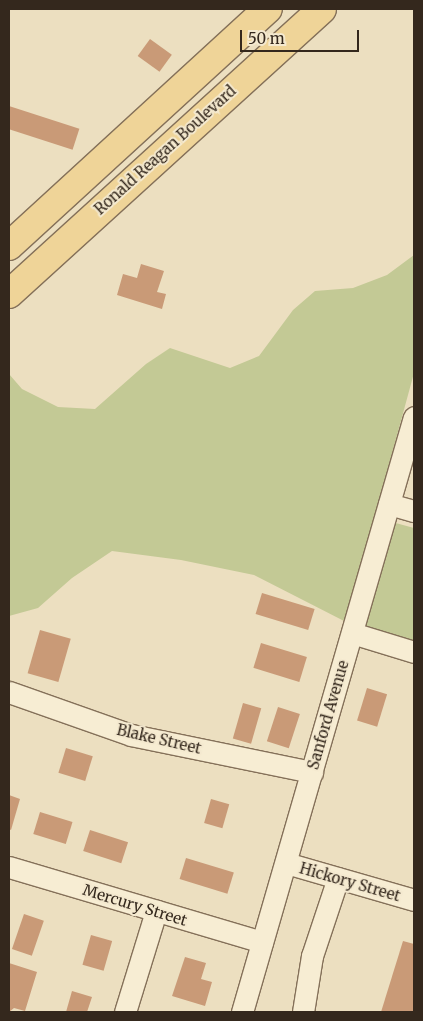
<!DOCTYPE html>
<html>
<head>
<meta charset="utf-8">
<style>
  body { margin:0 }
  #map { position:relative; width:423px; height:1021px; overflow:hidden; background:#ecdfc0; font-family:Merriweather,serif }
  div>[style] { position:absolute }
  .green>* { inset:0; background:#c3c995 }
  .building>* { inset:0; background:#c99a77; transform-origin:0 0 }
  .roads { filter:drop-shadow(1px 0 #847059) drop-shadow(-1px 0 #847059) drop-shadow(0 1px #847059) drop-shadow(0 -1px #847059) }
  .minor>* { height:21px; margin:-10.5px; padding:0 10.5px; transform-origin:10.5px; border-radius:10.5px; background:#f7edd3 }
  .major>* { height:28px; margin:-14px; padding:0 14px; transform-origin:14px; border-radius:14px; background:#efd498 }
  span { translate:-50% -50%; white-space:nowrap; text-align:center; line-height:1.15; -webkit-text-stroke:4px #f4e9cf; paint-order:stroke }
  .street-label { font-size:15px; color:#34281d }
  .frame { position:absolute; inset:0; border:10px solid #34281d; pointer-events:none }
  .scale { position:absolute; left:240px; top:30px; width:119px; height:22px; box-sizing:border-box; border:2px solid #34281d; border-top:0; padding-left:6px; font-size:15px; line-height:18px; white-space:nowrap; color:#34281d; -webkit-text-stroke:4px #f4e9cf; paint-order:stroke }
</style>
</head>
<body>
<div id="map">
  <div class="green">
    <i style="clip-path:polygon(414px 255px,414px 373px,346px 622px,254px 575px,181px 560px,112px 551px,72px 578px,38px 608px,9px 616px,9px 374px,22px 389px,58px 407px,95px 409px,146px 364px,170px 348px,230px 368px,259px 356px,293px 310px,315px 291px,353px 288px,387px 275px)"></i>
    <i style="clip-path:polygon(392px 522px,414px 528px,414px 641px,362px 627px)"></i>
  </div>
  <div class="building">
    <i style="left:150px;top:39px;width:27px;height:21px;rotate:36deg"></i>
    <i style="left:9px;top:106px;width:74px;height:22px;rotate:18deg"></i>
    <i style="clip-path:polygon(141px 264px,164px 271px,157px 292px,166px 294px,162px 309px,117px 295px,123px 274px,137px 278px)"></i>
    <i style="left:262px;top:593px;width:55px;height:22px;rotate:17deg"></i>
    <i style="left:40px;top:630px;width:32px;height:45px;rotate:16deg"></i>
    <i style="left:261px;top:643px;width:48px;height:26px;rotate:17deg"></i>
    <i style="left:367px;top:688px;width:21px;height:34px;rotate:17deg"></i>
    <i style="left:243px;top:703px;width:19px;height:37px;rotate:16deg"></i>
    <i style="left:278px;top:707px;width:23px;height:36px;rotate:18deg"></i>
    <i style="left:66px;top:748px;width:28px;height:26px;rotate:17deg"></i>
    <i style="clip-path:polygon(9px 795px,20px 799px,11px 830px,9px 829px)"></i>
    <i style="left:211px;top:799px;width:19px;height:25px;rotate:16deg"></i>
    <i style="left:40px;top:812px;width:34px;height:23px;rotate:17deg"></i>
    <i style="left:90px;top:830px;width:40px;height:22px;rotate:18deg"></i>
    <i style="left:186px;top:858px;width:50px;height:22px;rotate:17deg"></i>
    <i style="left:24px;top:914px;width:21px;height:37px;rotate:19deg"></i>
    <i style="left:91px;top:935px;width:22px;height:31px;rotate:16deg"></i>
    <i style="clip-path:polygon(403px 941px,414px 944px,414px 1012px,381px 1012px)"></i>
    <i style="clip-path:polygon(185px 957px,206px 963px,201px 979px,212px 982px,205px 1006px,172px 996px)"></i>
    <i style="clip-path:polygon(9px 963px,37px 972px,25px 1011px,14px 1008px,9px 1012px)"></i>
    <i style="clip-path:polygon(72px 991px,92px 997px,87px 1012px,66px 1012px)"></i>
  </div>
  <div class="roads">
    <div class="minor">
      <i style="left:389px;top:504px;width:26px;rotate:16deg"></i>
      <i style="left:352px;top:633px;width:65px;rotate:17deg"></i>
      <i style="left:9px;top:692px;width:129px;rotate:19.4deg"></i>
      <i style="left:131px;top:735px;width:185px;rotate:11.6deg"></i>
      <i style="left:286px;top:863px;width:133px;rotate:16.1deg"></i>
      <i style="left:9px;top:867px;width:264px;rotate:16.5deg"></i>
      <i style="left:125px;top:1012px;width:106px;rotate:-72.9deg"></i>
      <i style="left:242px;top:1012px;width:619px;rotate:-73.88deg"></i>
      <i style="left:303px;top:1012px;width:57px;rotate:-80.9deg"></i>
      <i style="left:312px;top:956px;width:82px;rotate:-71.6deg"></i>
    </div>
    <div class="major">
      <i style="left:9px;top:246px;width:351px;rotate:-42.5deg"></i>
      <i style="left:9px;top:294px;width:423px;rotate:-42.3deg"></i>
    </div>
  </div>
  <div class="street-label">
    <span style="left:165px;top:150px;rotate:-42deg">Ronald Reagan Boulevard</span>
    <span style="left:328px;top:715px;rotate:-74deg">Sanford Avenue</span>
    <span style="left:159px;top:739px;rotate:13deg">Blake Street</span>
    <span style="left:350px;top:882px;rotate:16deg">Hickory Street</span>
    <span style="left:135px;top:905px;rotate:17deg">Mercury Street</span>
  </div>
  <div class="frame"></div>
  <div class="scale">50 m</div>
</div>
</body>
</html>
